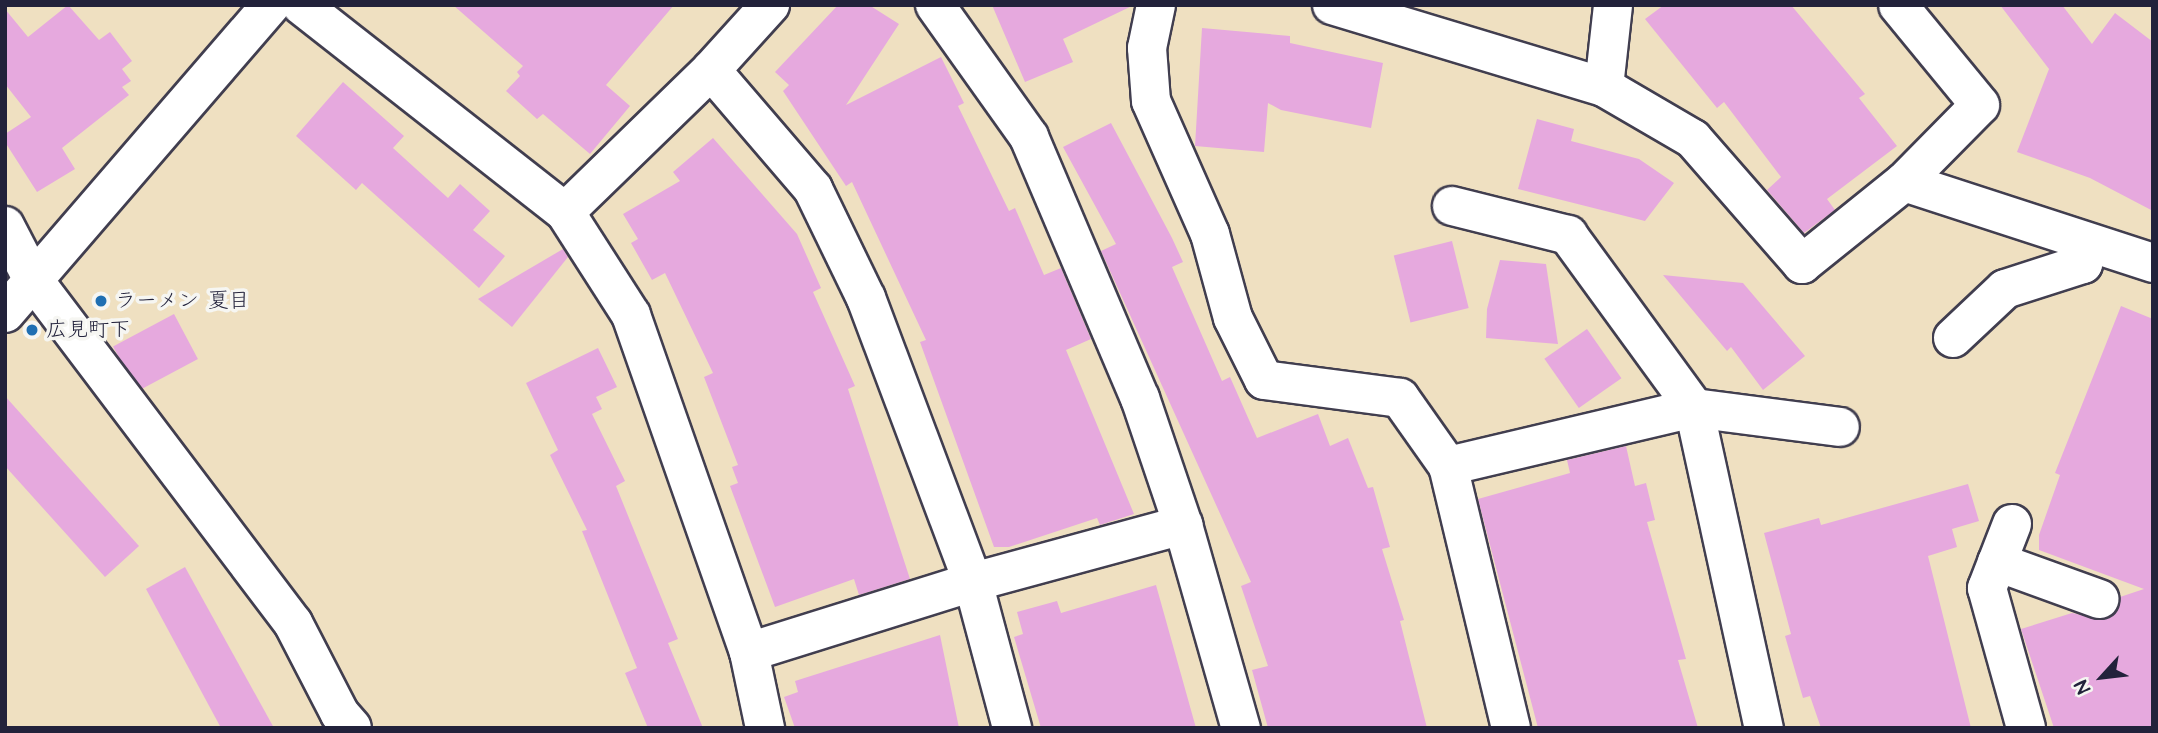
<!DOCTYPE html>
<html>
<head>
<meta charset="utf-8">
<style>
  body { margin:0 }
  #map { position:relative; width:2158px; height:733px; overflow:hidden; background:#efe0c1; font-family:"Architects Daughter","Klee One",sans-serif }
  div>[style] { position:absolute }
  .building>* { inset:0; background:#e6a9de; transform-origin:0 0 }
  .roads { filter:drop-shadow(2px 0 #413e4f) drop-shadow(-2px 0 #413e4f) drop-shadow(0 2px #413e4f) drop-shadow(0 -2px #413e4f) }
  .minor>* { height:38px; margin:-19px; padding:0 19px; transform-origin:19px; border-radius:19px; background:#fff }
  .dots>* { width:19px; height:19px; translate:-50% -50%; box-sizing:border-box; border:4px solid #f6f6f2; border-radius:50% }
  span { translate:-50% -50%; white-space:nowrap; text-align:center; line-height:1.15; -webkit-text-stroke:7px #f6f6f2; paint-order:stroke }
  .poi-label { font-size:21px; color:#22223b }
  .left { translate:0 -50%; text-align:left }
  .frame { position:absolute; inset:0; border:7px solid #22223b; pointer-events:none }
  .north { position:absolute; left:2067px; top:642px; width:70px; height:70px; -webkit-text-stroke:5px #f6f6f2; paint-order:stroke; rotate:243deg; font-size:19px; font-weight:700; line-height:28px; text-align:center; color:#22223b }
  .north::after { content:''; display:block; margin:auto; width:24px; height:32px; background:#22223b; clip-path:polygon(50% 0,100% 100%,50% 72%,0 100%) }
</style>
</head>
<body>
<div id="map">
  <div class="building">
    <i style="clip-path:polygon(68px 5px,99px 40px,110px 32px,132px 61px,122px 69px,131px 81px,122px 87px,129px 95px,62px 148px,75px 169px,37px 192px,5px 142px,5px 134px,31px 117px,5px 84px,5px 9px,28px 37px)"></i>
    <i style="clip-path:polygon(453px 5px,674px 5px,606px 85px,630px 106px,590px 154px,543px 114px,537px 119px,506px 91px,520px 76px,517px 72px,523px 66px)"></i>
    <i style="clip-path:polygon(838px 5px,869px 5px,899px 24px,846px 105px,941px 57px,964px 103px,958px 106px,1009px 211px,1015px 208px,1044px 275px,1061px 268px,1091px 339px,1066px 350px,1134px 514px,1100px 525px,1097px 518px,1009px 547px,994px 547px,920px 342px,926px 340px,852px 182px,846px 186px,783px 91px,789px 85px,775px 72px)"></i>
    <i style="clip-path:polygon(992px 5px,1134px 5px,1063px 39px,1073px 62px,1025px 82px)"></i>
    <i style="clip-path:polygon(1664px 5px,1791px 5px,1865px 94px,1859px 98px,1897px 146px,1827px 199px,1835px 210px,1804px 233px,1767px 190px,1781px 177px,1724px 102px,1717px 108px,1645px 19px)"></i>
    <i style="clip-path:polygon(2000px 5px,2062px 5px,2092px 44px,2115px 13px,2153px 42px,2153px 211px,2090px 178px,2017px 152px,2049px 69px)"></i>
    <i style="clip-path:polygon(1202px 28px,1290px 36px,1290px 43px,1383px 63px,1371px 128px,1281px 110px,1268px 103px,1264px 152px,1195px 146px)"></i>
    <i style="clip-path:polygon(343px 82px,404px 136px,393px 148px,448px 198px,460px 184px,490px 211px,473px 230px,505px 256px,479px 288px,362px 183px,356px 190px,296px 136px)"></i>
    <i style="clip-path:polygon(1537px 119px,1574px 129px,1571px 141px,1639px 159px,1674px 183px,1645px 221px,1518px 189px)"></i>
    <i style="clip-path:polygon(1111px 123px,1172px 238px,1183px 262px,1172px 267px,1222px 381px,1230px 377px,1257px 438px,1318px 414px,1330px 446px,1348px 438px,1368px 488px,1373px 487px,1390px 547px,1382px 549px,1404px 620px,1400px 621px,1427px 728px,1268px 728px,1252px 670px,1268px 666px,1241px 586px,1251px 582px,1101px 251px,1116px 244px,1063px 147px)"></i>
    <i style="clip-path:polygon(713px 138px,797px 234px,821px 288px,813px 292px,855px 386px,848px 389px,910px 579px,859px 595px,854px 579px,775px 607px,730px 486px,738px 483px,732px 467px,738px 465px,704px 377px,713px 373px,665px 273px,652px 280px,631px 243px,638px 239px,623px 214px,680px 181px,673px 172px)"></i>
    <i style="left:1452px;top:241px;width:69px;height:60px;rotate:76deg"></i>
    <i style="clip-path:polygon(563px 249px,568px 257px,512px 327px,478px 299px)"></i>
    <i style="clip-path:polygon(1500px 260px,1546px 264px,1558px 344px,1486px 338px,1487px 309px)"></i>
    <i style="clip-path:polygon(1663px 275px,1743px 283px,1805px 356px,1763px 390px,1731px 347px,1727px 351px)"></i>
    <i style="clip-path:polygon(2121px 306px,2153px 319px,2153px 728px,2054px 728px,2021px 629px,2072px 613px,2103px 620px,2114px 615px,2120px 597px,2144px 589px,2039px 550px,2039px 535px,2060px 475px,2055px 473px)"></i>
    <i style="left:174px;top:314px;width:51px;height:69px;rotate:62deg"></i>
    <i style="left:1587px;top:329px;width:60px;height:52px;rotate:55deg"></i>
    <i style="clip-path:polygon(598px 348px,617px 387px,596px 397px,602px 409px,592px 414px,625px 481px,616px 486px,678px 639px,668px 643px,703px 728px,648px 728px,625px 673px,637px 668px,582px 531px,587px 530px,550px 455px,558px 450px,526px 383px)"></i>
    <i style="clip-path:polygon(5px 396px,139px 546px,105px 577px,5px 466px)"></i>
    <i style="clip-path:polygon(1626px 446px,1635px 486px,1646px 483px,1655px 520px,1647px 522px,1686px 659px,1678px 660px,1698px 728px,1538px 728px,1478px 499px,1570px 473px,1567px 460px)"></i>
    <i style="clip-path:polygon(1968px 484px,1979px 521px,1952px 529px,1957px 547px,1928px 556px,1971px 728px,1821px 728px,1810px 696px,1803px 698px,1785px 636px,1791px 634px,1764px 533px,1819px 518px,1821px 525px)"></i>
    <i style="clip-path:polygon(185px 567px,274px 728px,221px 728px,146px 589px)"></i>
    <i style="clip-path:polygon(1156px 585px,1196px 728px,1041px 728px,1014px 637px,1023px 634px,1017px 612px,1057px 601px,1061px 613px)"></i>
    <i style="clip-path:polygon(940px 635px,959px 728px,795px 728px,784px 697px,798px 692px,795px 681px)"></i>
  </div>
  <div class="roads">
    <div class="minor">
      <i style="left:301px;top:5px;width:335px;rotate:38.1deg"></i>
      <i style="left:565px;top:212px;width:122px;rotate:57.3deg"></i>
      <i style="left:631px;top:315px;width:357px;rotate:70.7deg"></i>
      <i style="left:749px;top:652px;width:78px;rotate:78.1deg"></i>
      <i style="left:935px;top:5px;width:162px;rotate:54.5deg"></i>
      <i style="left:1029px;top:137px;width:284px;rotate:67deg"></i>
      <i style="left:1140px;top:398px;width:134px;rotate:71.3deg"></i>
      <i style="left:1183px;top:525px;width:211px;rotate:74.1deg"></i>
      <i style="left:1156px;top:5px;width:44px;rotate:101.8deg"></i>
      <i style="left:1147px;top:48px;width:53px;rotate:85.7deg"></i>
      <i style="left:1151px;top:101px;width:145px;rotate:66.1deg"></i>
      <i style="left:1210px;top:234px;width:87px;rotate:74.7deg"></i>
      <i style="left:1233px;top:318px;width:69px;rotate:63.4deg"></i>
      <i style="left:1264px;top:380px;width:137px;rotate:7.5deg"></i>
      <i style="left:1400px;top:398px;width:83px;rotate:54.8deg"></i>
      <i style="left:1332px;top:5px;width:284px;rotate:16.8deg"></i>
      <i style="left:1604px;top:87px;width:103px;rotate:30.3deg"></i>
      <i style="left:1693px;top:139px;width:166px;rotate:48.9deg"></i>
      <i style="left:1802px;top:264px;width:131px;rotate:-38.8deg"></i>
      <i style="left:1904px;top:182px;width:108px;rotate:-45.4deg"></i>
      <i style="left:1980px;top:105px;width:129px;rotate:-129.4deg"></i>
      <i style="left:711px;top:70px;width:157px;rotate:49.4deg"></i>
      <i style="left:813px;top:189px;width:121px;rotate:64.1deg"></i>
      <i style="left:866px;top:298px;width:303px;rotate:69.4deg"></i>
      <i style="left:973px;top:582px;width:151px;rotate:75deg"></i>
      <i style="left:1604px;top:87px;width:82px;rotate:-83.7deg"></i>
      <i style="left:1904px;top:182px;width:262px;rotate:18deg"></i>
      <i style="left:1452px;top:206px;width:120px;rotate:14deg"></i>
      <i style="left:1568px;top:235px;width:214px;rotate:53.9deg"></i>
      <i style="left:1694px;top:408px;width:147px;rotate:7.4deg"></i>
      <i style="left:565px;top:212px;width:204px;rotate:-44.2deg"></i>
      <i style="left:711px;top:70px;width:88px;rotate:-47.8deg"></i>
      <i style="left:5px;top:226px;width:59px;rotate:62.6deg"></i>
      <i style="left:32px;top:278px;width:433px;rotate:52.9deg"></i>
      <i style="left:293px;top:623px;width:102px;rotate:62.7deg"></i>
      <i style="left:340px;top:714px;width:18px;rotate:49deg"></i>
      <i style="left:5px;top:313px;width:407px;rotate:-49.2deg"></i>
      <i style="left:1953px;top:338px;width:71px;rotate:-43.3deg"></i>
      <i style="left:2005px;top:289px;width:82px;rotate:-17.8deg"></i>
      <i style="left:2083px;top:264px;width:22px;rotate:-80deg"></i>
      <i style="left:2012px;top:524px;width:69px;rotate:111.3deg"></i>
      <i style="left:1987px;top:588px;width:145px;rotate:74.4deg"></i>
      <i style="left:1997px;top:562px;width:109px;rotate:19.9deg"></i>
      <i style="left:749px;top:652px;width:235px;rotate:-17.4deg"></i>
      <i style="left:973px;top:582px;width:218px;rotate:-15.2deg"></i>
      <i style="left:1511px;top:728px;width:269px;rotate:-103.5deg"></i>
      <i style="left:1448px;top:466px;width:253px;rotate:-13.3deg"></i>
      <i style="left:1694px;top:408px;width:328px;rotate:77.7deg"></i>
    </div>
  </div>
  <div class="dots">
    <i style="left:101px;top:301px;background:#1f6fb2"></i>
    <i style="left:32px;top:330px;background:#1f6fb2"></i>
  </div>
  <div class="poi-label">
    <span class="left" style="left:115px;top:301px">ラーメン 夏目</span>
    <span class="left" style="left:46px;top:330px">広見町下</span>
  </div>
  <div class="frame"></div>
  <div class="north">N</div>
</div>
</body>
</html>
